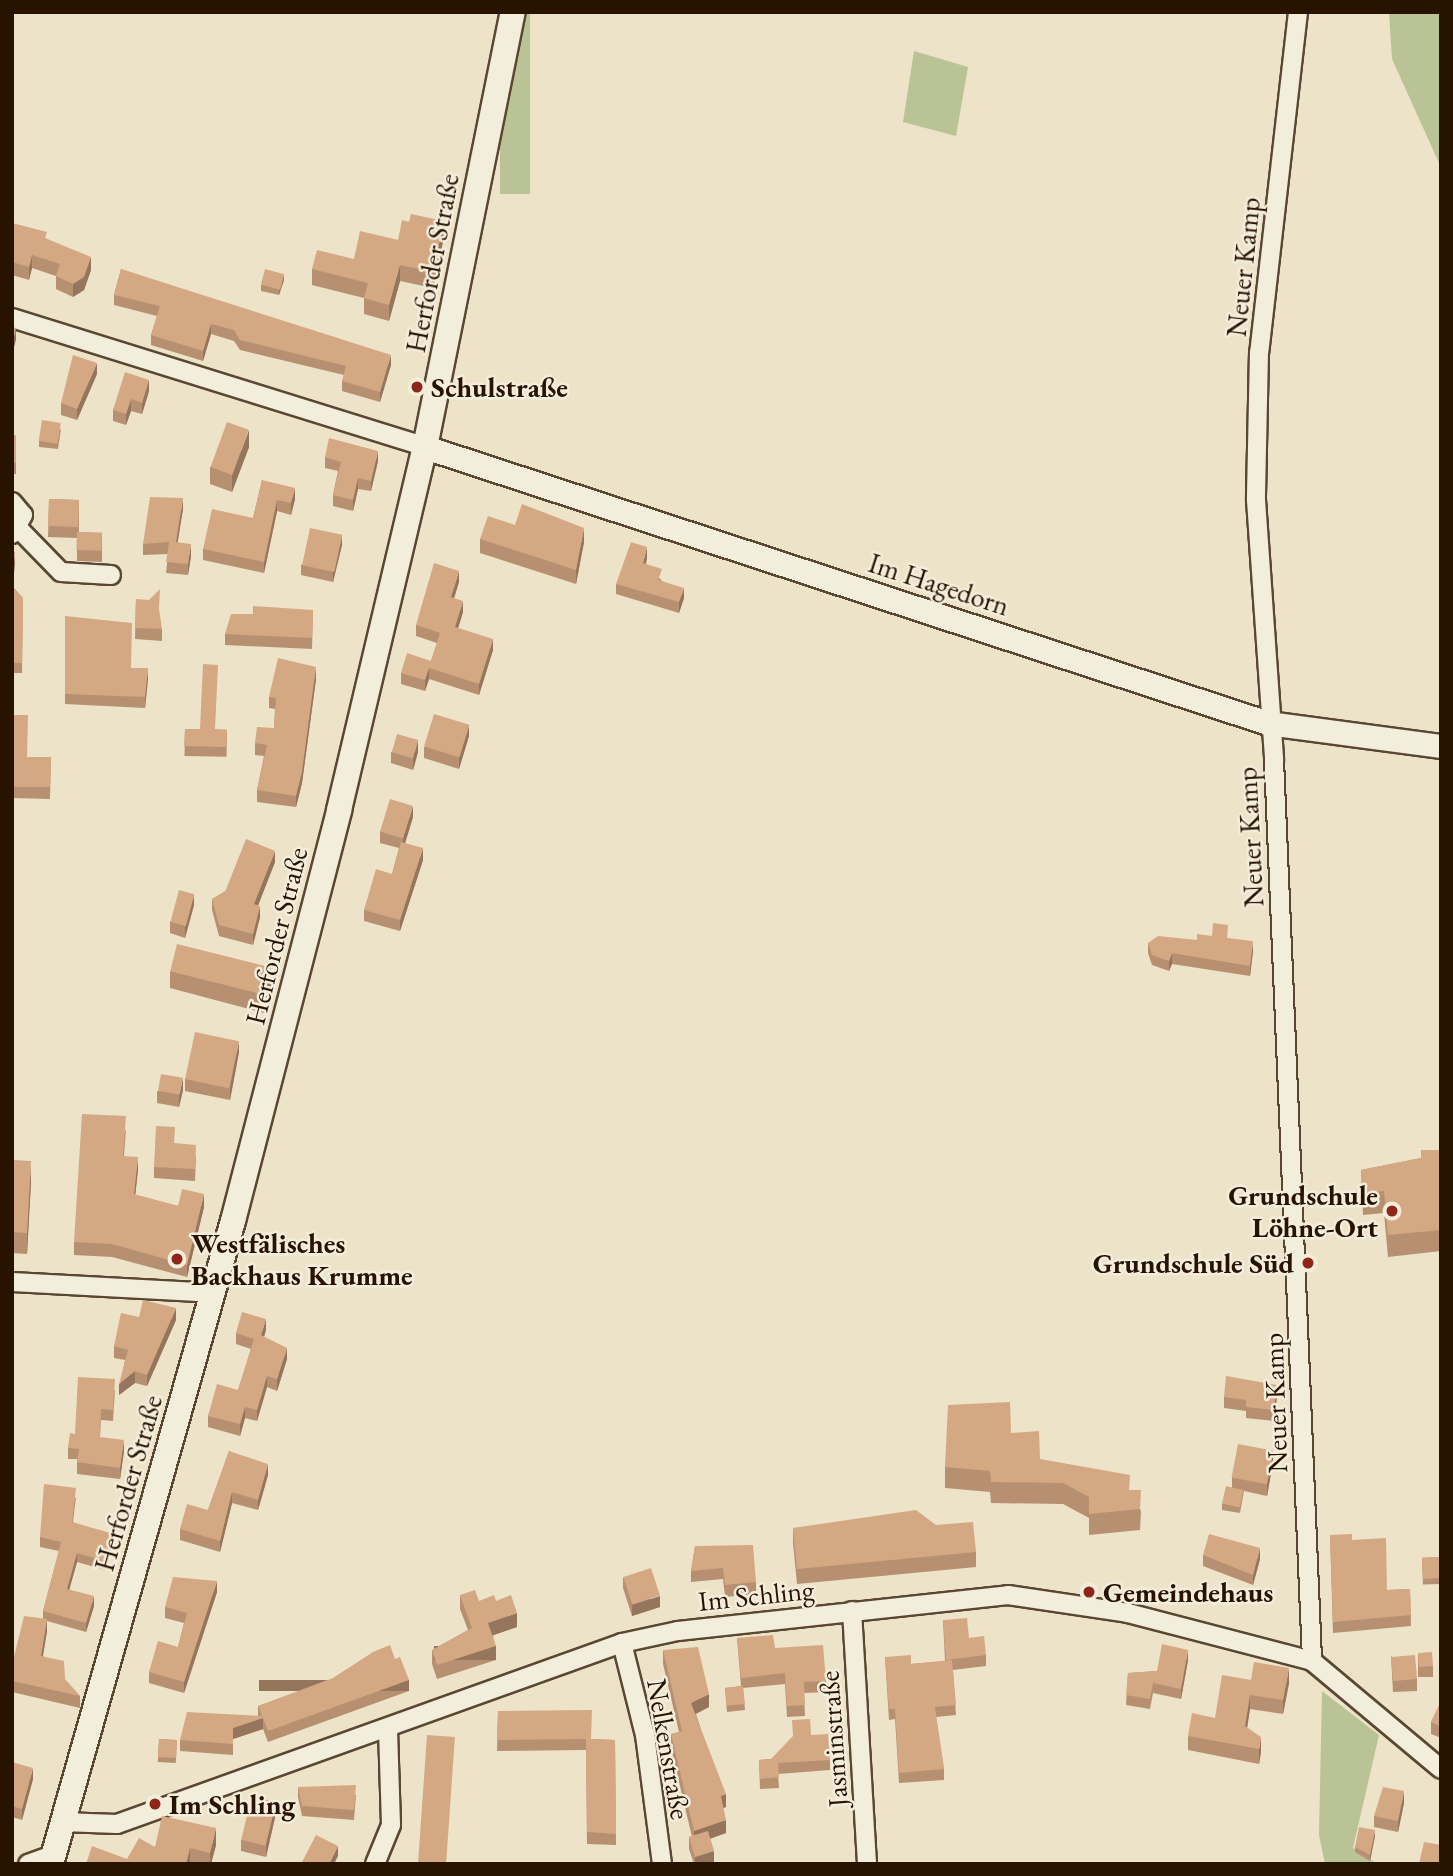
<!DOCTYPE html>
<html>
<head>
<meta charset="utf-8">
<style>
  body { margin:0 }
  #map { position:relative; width:1453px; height:1876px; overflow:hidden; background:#ede3c8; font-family:"EB Garamond",serif }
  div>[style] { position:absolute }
  .green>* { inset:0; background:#b9c395; transform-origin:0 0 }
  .roads { filter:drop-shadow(2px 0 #594732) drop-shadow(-2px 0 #594732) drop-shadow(0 2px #594732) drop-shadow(0 -2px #594732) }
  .minor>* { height:18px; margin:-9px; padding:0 9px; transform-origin:9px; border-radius:9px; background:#f3eddb }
  .tertiary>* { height:23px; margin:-11.5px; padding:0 11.5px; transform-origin:11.5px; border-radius:11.5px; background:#f3eddb }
  .secondary>* { height:24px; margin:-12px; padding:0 12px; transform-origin:12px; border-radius:12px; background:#f3eddb }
  .wall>* { inset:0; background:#b79072; transform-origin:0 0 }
  .shaded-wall>* { inset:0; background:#95765c; transform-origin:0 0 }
  .building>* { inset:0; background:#d5a884; transform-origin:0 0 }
  .dots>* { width:19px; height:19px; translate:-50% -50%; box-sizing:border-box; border:4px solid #f3eddb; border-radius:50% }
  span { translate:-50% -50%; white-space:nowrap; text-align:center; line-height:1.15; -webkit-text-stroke:5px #f3eddb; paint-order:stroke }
  .street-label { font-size:28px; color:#281300 }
  .poi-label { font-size:28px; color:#281300; font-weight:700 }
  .left { translate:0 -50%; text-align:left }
  .right { translate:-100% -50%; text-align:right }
  .frame { position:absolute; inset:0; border:14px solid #281300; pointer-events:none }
</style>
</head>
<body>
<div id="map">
  <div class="green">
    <i style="left:500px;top:12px;width:30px;height:182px"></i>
    <i style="clip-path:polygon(1389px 12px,1441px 12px,1439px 163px,1392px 59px)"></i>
    <i style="clip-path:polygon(914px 51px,968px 67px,956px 136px,903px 122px)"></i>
    <i style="clip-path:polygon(1322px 1691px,1379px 1735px,1353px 1848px,1377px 1864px,1325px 1864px,1319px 1835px)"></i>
  </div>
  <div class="roads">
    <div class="minor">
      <i style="left:1298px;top:12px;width:342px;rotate:96.5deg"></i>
      <i style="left:1259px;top:352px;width:148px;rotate:91.2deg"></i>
      <i style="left:1256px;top:500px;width:261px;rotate:86deg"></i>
      <i style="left:1274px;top:760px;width:902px;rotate:87.58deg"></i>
      <i style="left:12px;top:318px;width:433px;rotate:17.3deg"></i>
      <i style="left:12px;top:502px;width:17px;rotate:50deg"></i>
      <i style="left:23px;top:515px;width:22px;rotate:120deg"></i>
      <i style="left:19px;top:529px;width:60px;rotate:45.7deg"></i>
      <i style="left:61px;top:572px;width:50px;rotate:3.4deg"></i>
      <i style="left:12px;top:1282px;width:200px;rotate:3.1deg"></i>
      <i style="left:852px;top:1611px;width:253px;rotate:86.6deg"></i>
      <i style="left:622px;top:1643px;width:95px;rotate:76deg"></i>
      <i style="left:645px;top:1735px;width:130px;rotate:82.5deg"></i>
      <i style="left:62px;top:1822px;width:55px;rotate:2.1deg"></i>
      <i style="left:117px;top:1824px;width:536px;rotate:-19.72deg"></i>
      <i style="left:622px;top:1643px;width:57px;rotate:-12.1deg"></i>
      <i style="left:678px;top:1631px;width:332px;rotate:-6.2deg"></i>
      <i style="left:1008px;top:1595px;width:121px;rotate:8.5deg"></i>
      <i style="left:1128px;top:1613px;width:190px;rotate:14.6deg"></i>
      <i style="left:1312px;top:1661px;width:168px;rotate:39.9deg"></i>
      <i style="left:28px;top:1864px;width:27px;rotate:-20deg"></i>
      <i style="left:375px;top:1864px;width:42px;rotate:-67.7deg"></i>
      <i style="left:391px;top:1825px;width:94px;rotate:-91.8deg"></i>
    </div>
    <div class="tertiary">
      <i style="left:425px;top:447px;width:887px;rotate:18.13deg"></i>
      <i style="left:1268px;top:723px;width:175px;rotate:7.6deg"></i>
    </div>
    <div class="secondary">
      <i style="left:51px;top:1864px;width:668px;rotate:-74.2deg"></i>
      <i style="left:233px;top:1221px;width:424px;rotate:-75.5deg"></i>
      <i style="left:339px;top:810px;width:373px;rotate:-76.7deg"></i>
      <i style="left:425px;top:447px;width:444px;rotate:-78.6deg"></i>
    </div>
  </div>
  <div class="wall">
    <i style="clip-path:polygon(12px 223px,47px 239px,91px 270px,84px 290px,73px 297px,56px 289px,56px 276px,32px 268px,29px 280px,12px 275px)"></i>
    <i style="clip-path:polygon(444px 237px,433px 288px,400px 281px,389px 321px,364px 314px,364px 298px,312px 285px,312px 269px,354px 259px,398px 240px)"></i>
    <i style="clip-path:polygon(121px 269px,391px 365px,380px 402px,342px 391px,342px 381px,344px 375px,240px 350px,234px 341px,211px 334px,203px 361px,151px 345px,151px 335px,157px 316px,114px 305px,114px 295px)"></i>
    <i style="clip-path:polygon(284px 280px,279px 295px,261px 291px,261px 285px)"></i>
    <i style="clip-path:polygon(97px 374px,77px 420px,61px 415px,61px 403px)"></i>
    <i style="clip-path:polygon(149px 380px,149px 391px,142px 414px,131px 411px,126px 425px,113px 421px,113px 410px)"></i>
    <i style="clip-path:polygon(61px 429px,58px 449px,39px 447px,39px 441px)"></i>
    <i style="left:12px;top:435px;width:4px;height:39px"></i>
    <i style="clip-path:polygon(249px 447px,232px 492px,210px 484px,210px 467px)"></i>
    <i style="clip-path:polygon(325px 457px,378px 461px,371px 491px,358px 489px,353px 511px,333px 506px,333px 495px,338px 471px,325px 468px)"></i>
    <i style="clip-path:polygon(262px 480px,295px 499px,291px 515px,277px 511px,264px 573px,203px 560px,203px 549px,253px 518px)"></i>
    <i style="clip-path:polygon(49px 499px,79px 500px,79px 532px,102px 533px,102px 562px,77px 561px,77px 538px,48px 537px)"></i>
    <i style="clip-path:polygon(183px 509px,177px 542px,191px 556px,188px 575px,166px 573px,168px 554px,143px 555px,143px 544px)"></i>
    <i style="clip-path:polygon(480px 539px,584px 542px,576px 584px,480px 553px)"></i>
    <i style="clip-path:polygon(342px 545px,333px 582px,301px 575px,301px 565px)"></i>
    <i style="clip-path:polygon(12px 551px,15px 562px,13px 587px,23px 598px,22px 673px,12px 673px)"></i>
    <i style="clip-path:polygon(647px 558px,646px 564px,662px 581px,684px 598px,679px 613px,616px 594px,616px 584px)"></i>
    <i style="clip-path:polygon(459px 582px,454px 598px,463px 612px,458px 628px,493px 650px,479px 695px,429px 679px,425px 691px,401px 684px,401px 673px,431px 661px,437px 643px,416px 636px,416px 625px)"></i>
    <i style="clip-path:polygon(136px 599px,162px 629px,162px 641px,135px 639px)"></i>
    <i style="clip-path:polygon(313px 610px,312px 649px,225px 645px,225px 634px,253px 614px)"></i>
    <i style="clip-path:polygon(65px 616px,131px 668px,148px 679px,145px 708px,65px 704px)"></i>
    <i style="clip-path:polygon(316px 679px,302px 783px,296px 807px,257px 802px,257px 790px,264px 756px,255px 755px,255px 743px,274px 728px,275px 709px,269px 708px,269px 697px)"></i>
    <i style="clip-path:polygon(12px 715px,27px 757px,51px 757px,50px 799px,12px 798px)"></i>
    <i style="left:185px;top:729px;width:42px;height:27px;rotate:1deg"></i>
    <i style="clip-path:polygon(469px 736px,459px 769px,424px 758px,424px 747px)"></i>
    <i style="clip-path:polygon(391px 752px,418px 752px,413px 770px,391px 763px)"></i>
    <i style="clip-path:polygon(413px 817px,405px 843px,423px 860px,400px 931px,364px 921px,364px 910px,392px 874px,399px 848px,380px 843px,380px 831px)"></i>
    <i style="clip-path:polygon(275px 862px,258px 905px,260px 917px,253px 945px,219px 936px,212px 910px,212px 899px)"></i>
    <i style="clip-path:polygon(194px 905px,185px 938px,170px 933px,170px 922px)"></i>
    <i style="clip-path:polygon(1228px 938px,1253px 951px,1250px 976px,1172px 964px,1169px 971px,1152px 965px,1148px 953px,1148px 943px)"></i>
    <i style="clip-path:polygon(170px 971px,271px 985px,264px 1013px,170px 988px)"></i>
    <i style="clip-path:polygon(239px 1052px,230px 1100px,185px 1091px,185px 1079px)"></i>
    <i style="clip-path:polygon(183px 1090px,179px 1107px,157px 1103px,157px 1091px)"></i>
    <i style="clip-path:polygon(126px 1129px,124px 1156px,138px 1170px,135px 1195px,178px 1206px,204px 1207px,187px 1277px,112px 1257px,74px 1255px,74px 1242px)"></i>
    <i style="clip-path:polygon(175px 1143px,196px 1156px,195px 1181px,154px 1178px,154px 1167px)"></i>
    <i style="clip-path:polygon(1421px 1150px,1441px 1150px,1441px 1251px,1388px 1257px,1384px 1213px,1363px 1215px,1361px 1170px,1421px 1158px)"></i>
    <i style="clip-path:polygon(12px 1160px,31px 1182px,27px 1254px,12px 1253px)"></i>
    <i style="clip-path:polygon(139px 1317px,176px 1320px,147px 1386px,135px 1383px,119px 1395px,125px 1360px,114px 1358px,114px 1346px)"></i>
    <i style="clip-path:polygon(266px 1330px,264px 1337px,287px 1359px,277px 1391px,267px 1387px,257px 1421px,245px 1418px,240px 1436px,208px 1427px,208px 1416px,238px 1390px,251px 1349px,236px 1344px,236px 1333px)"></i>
    <i style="clip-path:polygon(115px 1390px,113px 1421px,101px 1420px,100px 1437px,124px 1451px,120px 1479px,77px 1474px,77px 1459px,68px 1459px,68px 1448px,75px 1434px)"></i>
    <i style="clip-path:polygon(1277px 1396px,1274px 1421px,1246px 1418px,1246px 1411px,1224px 1408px,1224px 1397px)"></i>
    <i style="clip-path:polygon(1011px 1433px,1040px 1459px,1130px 1490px,1141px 1511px,1140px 1530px,1089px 1535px,1089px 1518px,1063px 1504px,991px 1503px,990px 1492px,945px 1488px,945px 1467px)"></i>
    <i style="clip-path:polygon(229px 1451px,268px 1475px,258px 1510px,232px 1503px,220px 1552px,180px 1540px,180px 1529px,208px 1510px)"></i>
    <i style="clip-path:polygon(1273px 1462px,1267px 1496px,1244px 1491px,1240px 1513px,1222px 1510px,1222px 1504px,1232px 1488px,1232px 1477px)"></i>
    <i style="clip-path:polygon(76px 1497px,73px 1522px,114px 1543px,105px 1570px,77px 1562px,69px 1589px,94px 1606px,86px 1632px,47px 1621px,47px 1631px,43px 1656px,80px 1696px,80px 1708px,12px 1692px,12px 1665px,43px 1619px,43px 1611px,59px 1551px,40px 1547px,40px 1537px)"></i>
    <i style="clip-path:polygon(936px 1525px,976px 1552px,976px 1567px,797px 1584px,793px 1543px,793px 1528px)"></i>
    <i style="clip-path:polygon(1330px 1535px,1387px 1590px,1410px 1589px,1411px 1626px,1333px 1633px)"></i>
    <i style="clip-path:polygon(695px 1546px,756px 1582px,756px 1594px,725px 1597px,723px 1579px,691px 1582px,691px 1571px)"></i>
    <i style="clip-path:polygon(1203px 1555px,1260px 1559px,1253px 1585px,1203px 1566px)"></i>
    <i style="left:1440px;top:1557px;width:27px;height:18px;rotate:88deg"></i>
    <i style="clip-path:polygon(623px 1577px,660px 1607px,632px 1616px,623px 1588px)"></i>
    <i style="clip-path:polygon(217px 1592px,184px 1693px,149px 1683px,149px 1672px,178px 1647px,184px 1623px,165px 1618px,165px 1607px)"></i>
    <i style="clip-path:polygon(460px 1595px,479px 1601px,496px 1601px,517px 1627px,493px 1635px,496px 1660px,437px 1679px,432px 1664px,432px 1650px,468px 1630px,460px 1609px)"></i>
    <i style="clip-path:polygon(943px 1620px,969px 1638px,986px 1655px,986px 1666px,953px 1670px,956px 1715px,936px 1717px,944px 1769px,944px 1780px,899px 1783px,895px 1719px,889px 1720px,885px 1657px,911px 1664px,945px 1661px)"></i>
    <i style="clip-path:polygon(737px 1638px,775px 1648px,826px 1681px,826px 1692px,804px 1693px,805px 1716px,787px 1717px,785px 1684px,743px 1688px,745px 1710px,727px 1712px,725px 1688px,741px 1686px)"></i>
    <i style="clip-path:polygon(663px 1650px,709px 1707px,696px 1714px,726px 1807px,723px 1808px,726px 1833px,710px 1839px,714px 1862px,709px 1864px,694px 1864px,689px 1849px,689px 1838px,692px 1837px,671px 1748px,671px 1734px,679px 1732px,663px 1664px)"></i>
    <i style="clip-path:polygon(1418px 1653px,1433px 1666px,1433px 1677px,1418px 1677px)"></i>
    <i style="clip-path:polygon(1391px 1656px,1417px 1679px,1417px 1691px,1393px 1692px)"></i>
    <i style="clip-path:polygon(395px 1659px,409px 1691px,268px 1742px,263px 1729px,233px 1739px,233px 1755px,180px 1751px,180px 1740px,258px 1716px,258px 1706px)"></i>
    <i style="clip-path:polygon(1188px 1660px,1181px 1699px,1153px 1693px,1150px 1709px,1126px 1705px,1128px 1673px,1157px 1671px)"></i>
    <i style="clip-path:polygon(1251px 1680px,1289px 1683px,1283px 1714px,1250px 1709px,1247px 1728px,1261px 1752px,1259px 1764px,1188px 1750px,1188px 1736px,1215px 1718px)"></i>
    <i style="clip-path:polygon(1441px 1703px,1441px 1738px,1431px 1734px,1431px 1722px)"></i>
    <i style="clip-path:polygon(498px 1711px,591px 1739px,615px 1740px,616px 1845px,587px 1844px,586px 1750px,497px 1751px)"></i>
    <i style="clip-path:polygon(811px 1735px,830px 1760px,830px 1770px,778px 1774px,779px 1788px,760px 1789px,759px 1760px,771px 1759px)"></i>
    <i style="left:159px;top:1739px;width:18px;height:23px;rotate:3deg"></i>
    <i style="clip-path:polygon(12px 1762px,33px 1779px,22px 1820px,12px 1817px)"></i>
    <i style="clip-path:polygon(298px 1787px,356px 1795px,354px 1820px,302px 1816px,298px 1797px)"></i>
    <i style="clip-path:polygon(1404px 1803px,1398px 1832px,1374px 1827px,1374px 1816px)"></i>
    <i style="clip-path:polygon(276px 1813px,266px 1857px,241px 1851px,241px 1840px)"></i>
    <i style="clip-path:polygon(1375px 1836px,1370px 1861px,1355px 1852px,1355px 1847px)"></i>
    <i style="clip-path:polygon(216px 1845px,211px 1864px,86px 1864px,127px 1859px,155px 1847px)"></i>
  </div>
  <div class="shaded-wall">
    <i style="clip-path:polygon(444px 221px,444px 237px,433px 288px,433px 272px)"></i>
    <i style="clip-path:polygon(32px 255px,32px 268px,29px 280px,29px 267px)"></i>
    <i style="clip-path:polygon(91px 257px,91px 270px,84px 290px,73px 297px,73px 284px)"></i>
    <i style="clip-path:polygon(400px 265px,400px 281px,389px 321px,389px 305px)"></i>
    <i style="clip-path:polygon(284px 274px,284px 280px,279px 295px,279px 290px)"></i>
    <i style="clip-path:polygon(211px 324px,211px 334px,203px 361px,203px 351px)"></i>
    <i style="clip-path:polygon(16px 328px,16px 340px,12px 355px,12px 344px)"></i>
    <i style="clip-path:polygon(391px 355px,391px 365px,380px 402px,380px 392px)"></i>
    <i style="clip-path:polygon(97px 363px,97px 374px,77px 420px,77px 409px)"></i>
    <i style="clip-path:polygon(149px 380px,149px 391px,142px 414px,142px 403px)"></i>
    <i style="clip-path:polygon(131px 399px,131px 411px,126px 425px,126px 414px)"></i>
    <i style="clip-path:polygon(249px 430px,249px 447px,232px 492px,232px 475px)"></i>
    <i style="clip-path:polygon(378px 451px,378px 461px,371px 491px,371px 481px)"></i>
    <i style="clip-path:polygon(358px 478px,358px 489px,353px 511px,353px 500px)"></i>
    <i style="clip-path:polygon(295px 488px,295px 499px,291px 515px,291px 503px)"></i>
    <i style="clip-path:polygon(183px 498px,183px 509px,176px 553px,176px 542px)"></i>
    <i style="clip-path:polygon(277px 500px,277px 511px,264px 573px,264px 562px)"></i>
    <i style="clip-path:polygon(584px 528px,584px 542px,576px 584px,576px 570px)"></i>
    <i style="clip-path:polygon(342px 535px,342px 545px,333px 582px,333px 572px)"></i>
    <i style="clip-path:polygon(191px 544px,191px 556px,188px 575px,188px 564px)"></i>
    <i style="clip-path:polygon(647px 547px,647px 558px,643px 574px,643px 563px)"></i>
    <i style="clip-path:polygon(15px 552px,15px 562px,12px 591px,12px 581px)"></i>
    <i style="clip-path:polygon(459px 571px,459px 582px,451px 608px,451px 597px)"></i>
    <i style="clip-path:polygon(684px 588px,684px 598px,679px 613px,679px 602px)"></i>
    <i style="clip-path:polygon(463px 601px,463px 612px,455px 638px,455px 627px)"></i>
    <i style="clip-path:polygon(493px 639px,493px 650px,479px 695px,479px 684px)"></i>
    <i style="clip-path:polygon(316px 667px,316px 679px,302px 783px,296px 807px,296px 796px)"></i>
    <i style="clip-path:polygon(148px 668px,148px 679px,145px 708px,145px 697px)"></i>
    <i style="clip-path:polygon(429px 668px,429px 679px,425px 691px,425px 680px)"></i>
    <i style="clip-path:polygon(469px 725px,469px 736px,459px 769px,459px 757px)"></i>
    <i style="clip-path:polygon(418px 740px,418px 752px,413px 770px,413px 758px)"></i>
    <i style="clip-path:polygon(413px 806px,413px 817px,403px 850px,403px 838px)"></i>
    <i style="clip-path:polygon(423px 848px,423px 860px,400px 931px,400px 920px)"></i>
    <i style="clip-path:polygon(275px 851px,275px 862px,254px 916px,254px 904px)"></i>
    <i style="clip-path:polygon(194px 894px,194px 905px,185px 938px,185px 926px)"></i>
    <i style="clip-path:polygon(260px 906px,260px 917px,253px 945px,253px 934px)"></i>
    <i style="clip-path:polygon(1253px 941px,1253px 951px,1250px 976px,1250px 966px)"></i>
    <i style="clip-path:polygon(1172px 953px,1172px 964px,1169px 971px,1169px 961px)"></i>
    <i style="clip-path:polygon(271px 968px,271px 985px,264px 1013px,264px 996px)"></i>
    <i style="clip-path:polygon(239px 1041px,239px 1052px,230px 1100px,230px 1088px)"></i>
    <i style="clip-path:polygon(183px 1078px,183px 1090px,179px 1107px,179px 1096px)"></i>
    <i style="clip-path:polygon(138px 1157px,138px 1170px,134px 1207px,134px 1194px)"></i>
    <i style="clip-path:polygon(31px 1161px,31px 1182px,27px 1254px,27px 1233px)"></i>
    <i style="clip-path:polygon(204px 1194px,204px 1207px,187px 1277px,187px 1265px)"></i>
    <i style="clip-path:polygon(176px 1308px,176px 1320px,147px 1386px,147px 1375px)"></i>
    <i style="clip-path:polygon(266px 1319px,266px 1330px,261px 1347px,261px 1335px)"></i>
    <i style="clip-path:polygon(287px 1348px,287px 1359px,277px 1391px,277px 1379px)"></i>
    <i style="clip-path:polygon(135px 1371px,135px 1383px,119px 1395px,119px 1384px)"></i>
    <i style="clip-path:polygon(267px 1376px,267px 1387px,257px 1421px,257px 1410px)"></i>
    <i style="clip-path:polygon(1277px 1385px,1277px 1396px,1274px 1421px,1274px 1410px)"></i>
    <i style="clip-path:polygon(245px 1407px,245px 1418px,240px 1436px,240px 1424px)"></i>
    <i style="clip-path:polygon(124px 1440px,124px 1451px,120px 1479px,120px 1468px)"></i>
    <i style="clip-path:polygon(1273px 1451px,1273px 1462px,1267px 1496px,1267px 1484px)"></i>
    <i style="clip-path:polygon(268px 1464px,268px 1475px,258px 1510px,258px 1500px)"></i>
    <i style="clip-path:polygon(232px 1492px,232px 1503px,220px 1552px,220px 1541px)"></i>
    <i style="clip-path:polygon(114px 1534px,114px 1543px,105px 1570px,105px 1561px)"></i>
    <i style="clip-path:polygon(1260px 1548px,1260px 1559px,1253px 1585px,1253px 1575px)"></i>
    <i style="clip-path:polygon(77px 1553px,77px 1562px,67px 1598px,67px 1589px)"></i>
    <i style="clip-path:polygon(217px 1581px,217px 1592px,184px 1693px,184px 1682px)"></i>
    <i style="clip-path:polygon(94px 1596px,94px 1606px,86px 1632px,86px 1623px)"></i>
    <i style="clip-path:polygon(660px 1596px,660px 1607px,632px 1616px,632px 1605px)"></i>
    <i style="clip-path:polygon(517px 1613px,517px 1627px,488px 1637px,488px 1623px)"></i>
    <i style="clip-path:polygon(47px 1619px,47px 1631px,41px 1667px,41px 1656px)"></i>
    <i style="left:496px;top:1646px;width:14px;height:62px;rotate:90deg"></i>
    <i style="clip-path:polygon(1188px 1650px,1188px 1660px,1181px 1699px,1181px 1689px)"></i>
    <i style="clip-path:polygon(1289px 1668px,1289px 1683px,1283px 1714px,1283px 1700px)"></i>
    <i style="left:409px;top:1680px;width:11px;height:150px;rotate:90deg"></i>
    <i style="clip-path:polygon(709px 1694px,709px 1707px,691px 1716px,691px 1703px)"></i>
    <i style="clip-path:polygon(1250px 1695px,1250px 1709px,1245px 1741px,1245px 1726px)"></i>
    <i style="clip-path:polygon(263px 1718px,263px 1729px,233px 1739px,233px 1755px,233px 1728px)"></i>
    <i style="clip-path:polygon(1261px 1737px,1261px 1752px,1259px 1764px,1259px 1749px)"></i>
    <i style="clip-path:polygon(33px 1768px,33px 1779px,22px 1820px,22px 1809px)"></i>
    <i style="clip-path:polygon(1404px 1791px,1404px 1803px,1398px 1832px,1398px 1821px)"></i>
    <i style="clip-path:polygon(726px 1794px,726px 1807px,721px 1809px,721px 1796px)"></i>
    <i style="clip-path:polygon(276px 1802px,276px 1813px,266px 1857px,266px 1845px)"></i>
    <i style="clip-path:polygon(726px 1820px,726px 1833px,694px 1844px,694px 1831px)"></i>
    <i style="clip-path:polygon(216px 1828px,216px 1845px,211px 1864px,210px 1864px,210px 1853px)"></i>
    <i style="clip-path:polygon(1375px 1830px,1375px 1836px,1370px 1861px,1370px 1855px)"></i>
    <i style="clip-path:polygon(338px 1846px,338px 1856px,334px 1864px,329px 1864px)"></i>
    <i style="clip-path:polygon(190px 1848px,190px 1864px,186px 1864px)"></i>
    <i style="clip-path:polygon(714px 1851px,714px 1862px,709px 1864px,695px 1864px,695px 1857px)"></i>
  </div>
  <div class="building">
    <i style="clip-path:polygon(411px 214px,444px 221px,433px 272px,400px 265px,389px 305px,364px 298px,368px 283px,312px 269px,317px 250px,354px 259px,360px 231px,398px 240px,402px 220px,409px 222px)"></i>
    <i style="clip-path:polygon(12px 223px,47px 232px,45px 238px,91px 257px,84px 277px,73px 284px,56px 276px,60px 264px,32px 255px,29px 267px,12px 262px)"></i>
    <i style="clip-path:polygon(121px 269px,391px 355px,380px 392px,342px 381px,346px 366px,240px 340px,234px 330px,211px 324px,203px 351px,151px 335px,160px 306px,114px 295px)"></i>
    <i style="left:265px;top:269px;width:20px;height:16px;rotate:15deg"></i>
    <i style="clip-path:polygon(12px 327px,16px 328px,12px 344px)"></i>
    <i style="clip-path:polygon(73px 355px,97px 363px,77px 409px,61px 403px)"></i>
    <i style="clip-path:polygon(125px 372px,149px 380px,142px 403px,131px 399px,126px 414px,113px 410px)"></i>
    <i style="left:42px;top:420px;width:19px;height:21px;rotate:9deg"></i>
    <i style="left:227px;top:422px;width:23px;height:48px;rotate:20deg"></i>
    <i style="left:12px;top:435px;width:4px;height:28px"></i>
    <i style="clip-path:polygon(329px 438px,378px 451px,371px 481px,358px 478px,353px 500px,333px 495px,341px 462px,325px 457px)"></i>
    <i style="clip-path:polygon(262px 480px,295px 488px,291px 503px,277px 500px,264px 562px,203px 549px,212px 509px,253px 518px)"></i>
    <i style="clip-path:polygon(150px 497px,183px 498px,176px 542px,191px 544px,188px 564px,166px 562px,169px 542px,143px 544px)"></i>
    <i style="left:49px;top:499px;width:30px;height:27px;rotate:2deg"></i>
    <i style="clip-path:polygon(522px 504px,584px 528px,576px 570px,480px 539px,488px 516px,515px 525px)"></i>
    <i style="left:310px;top:528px;width:33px;height:38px;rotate:12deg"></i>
    <i style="left:77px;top:532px;width:25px;height:18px;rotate:2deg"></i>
    <i style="clip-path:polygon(631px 542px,647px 547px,643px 563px,662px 569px,658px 580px,684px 588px,679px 602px,616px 584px)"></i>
    <i style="clip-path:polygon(12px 551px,15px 552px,12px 581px)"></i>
    <i style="clip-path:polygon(434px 563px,459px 571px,451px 597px,463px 601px,455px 627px,493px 639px,479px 684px,429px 668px,425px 680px,401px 673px,407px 653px,431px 661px,440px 633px,416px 625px)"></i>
    <i style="clip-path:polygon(12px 587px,23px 598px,22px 663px,12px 663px)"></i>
    <i style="clip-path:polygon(160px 589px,159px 609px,162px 629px,135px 628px,136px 599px,149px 600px)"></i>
    <i style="clip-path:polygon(253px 606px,313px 610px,312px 638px,225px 634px,231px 614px,253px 614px)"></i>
    <i style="clip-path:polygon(65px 616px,132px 623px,131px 668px,148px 668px,145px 697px,65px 694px)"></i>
    <i style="clip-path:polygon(278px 658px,316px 667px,302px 772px,296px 796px,257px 790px,267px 745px,255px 743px,257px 727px,274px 728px,276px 698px,269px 697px)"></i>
    <i style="clip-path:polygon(203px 664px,218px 665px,215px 729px,227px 730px,226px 747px,184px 746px,185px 729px,200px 729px)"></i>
    <i style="left:434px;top:714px;width:37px;height:34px;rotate:17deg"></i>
    <i style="clip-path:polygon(12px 715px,28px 715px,27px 757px,51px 757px,50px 787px,12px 787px)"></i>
    <i style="left:397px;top:734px;width:22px;height:19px;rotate:16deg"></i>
    <i style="left:390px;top:799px;width:24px;height:34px;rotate:17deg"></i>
    <i style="clip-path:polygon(246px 839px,275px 851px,254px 904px,260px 906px,253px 934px,219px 925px,212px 899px,225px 892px)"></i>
    <i style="clip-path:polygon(401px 842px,423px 848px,400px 920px,364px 910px,376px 869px,392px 874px)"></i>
    <i style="left:179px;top:890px;width:16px;height:33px;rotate:15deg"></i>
    <i style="clip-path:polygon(1213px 923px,1228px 925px,1227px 938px,1253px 941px,1250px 966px,1172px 953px,1169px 961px,1152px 955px,1148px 943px,1158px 936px,1197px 940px,1197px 934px,1212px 936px)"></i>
    <i style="left:177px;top:944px;width:97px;height:28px;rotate:14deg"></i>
    <i style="left:195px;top:1032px;width:45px;height:48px;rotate:12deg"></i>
    <i style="left:161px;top:1074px;width:22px;height:17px;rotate:10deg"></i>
    <i style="clip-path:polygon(82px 1114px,126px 1116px,123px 1156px,138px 1157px,134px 1194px,178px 1206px,182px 1189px,204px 1194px,187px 1265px,112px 1244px,74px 1242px)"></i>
    <i style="clip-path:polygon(156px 1126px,175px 1127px,174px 1143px,196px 1145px,195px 1169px,154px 1167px)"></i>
    <i style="clip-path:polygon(1421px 1150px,1441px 1150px,1441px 1230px,1388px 1235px,1384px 1191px,1363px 1193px,1361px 1170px,1421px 1158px)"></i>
    <i style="clip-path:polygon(12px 1160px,31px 1161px,27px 1233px,12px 1232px)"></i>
    <i style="clip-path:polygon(143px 1300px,176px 1308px,147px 1375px,135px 1371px,119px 1384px,128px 1350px,114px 1346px,121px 1313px,139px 1317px)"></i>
    <i style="clip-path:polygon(242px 1312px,266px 1319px,261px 1335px,287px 1348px,277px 1379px,267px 1376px,257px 1410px,245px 1407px,240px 1424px,208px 1416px,217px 1384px,238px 1390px,254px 1339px,236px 1333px)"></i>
    <i style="clip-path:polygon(1226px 1376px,1277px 1385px,1274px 1410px,1246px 1407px,1246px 1400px,1224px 1397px)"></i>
    <i style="clip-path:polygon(78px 1377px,115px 1379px,113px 1410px,101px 1409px,100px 1437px,124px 1440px,120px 1468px,77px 1462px,79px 1449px,68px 1448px,70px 1433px,75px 1434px)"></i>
    <i style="clip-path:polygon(1010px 1402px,1011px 1433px,1039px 1431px,1040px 1459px,1130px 1475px,1129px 1490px,1141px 1490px,1140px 1509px,1089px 1514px,1089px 1497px,1063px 1483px,991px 1482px,990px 1471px,945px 1467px,948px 1405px)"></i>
    <i style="left:1238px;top:1444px;width:36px;height:34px;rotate:11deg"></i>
    <i style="clip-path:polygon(229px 1451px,268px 1464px,258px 1500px,232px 1492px,220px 1541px,180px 1529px,187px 1504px,208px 1510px)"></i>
    <i style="clip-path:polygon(44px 1484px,76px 1488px,72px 1522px,114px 1534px,105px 1561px,77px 1553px,67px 1589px,94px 1596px,86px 1623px,43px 1611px,61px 1542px,40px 1537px)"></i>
    <i style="left:1226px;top:1486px;width:18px;height:18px;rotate:13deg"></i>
    <i style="clip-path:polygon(916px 1510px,936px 1525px,973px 1522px,976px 1552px,797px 1569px,793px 1528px)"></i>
    <i style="clip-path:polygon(1209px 1534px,1260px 1548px,1253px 1575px,1203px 1555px)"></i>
    <i style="clip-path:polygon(1352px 1534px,1352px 1540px,1386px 1538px,1387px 1590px,1410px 1589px,1411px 1615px,1333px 1622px,1330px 1535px)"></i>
    <i style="clip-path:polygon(753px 1545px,756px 1582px,725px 1585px,723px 1568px,691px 1571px,695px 1546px)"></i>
    <i style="left:1440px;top:1557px;width:21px;height:18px;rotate:87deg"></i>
    <i style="left:651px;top:1568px;width:29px;height:29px;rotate:72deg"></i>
    <i style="clip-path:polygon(173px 1577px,217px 1581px,184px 1682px,149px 1672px,158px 1641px,178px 1647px,187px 1613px,165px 1607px)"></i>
    <i style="clip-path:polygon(475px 1590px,479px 1601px,494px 1595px,496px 1601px,511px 1595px,517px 1613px,488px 1623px,496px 1646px,437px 1665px,432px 1650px,472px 1628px,460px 1595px)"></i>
    <i style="clip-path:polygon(24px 1616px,47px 1619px,41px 1656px,64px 1661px,65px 1679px,80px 1696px,12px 1681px,12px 1665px)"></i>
    <i style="clip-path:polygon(967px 1618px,969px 1638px,984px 1636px,986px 1655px,946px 1660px,943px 1620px)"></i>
    <i style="clip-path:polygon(773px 1635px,775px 1648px,823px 1645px,826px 1681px,804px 1682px,805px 1705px,787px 1706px,785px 1673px,741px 1678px,737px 1638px)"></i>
    <i style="clip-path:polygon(1162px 1644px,1188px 1650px,1181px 1689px,1153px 1683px,1150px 1699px,1126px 1695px,1128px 1673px,1157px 1671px)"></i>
    <i style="clip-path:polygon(390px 1645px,395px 1659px,400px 1657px,409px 1680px,268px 1731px,263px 1718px,233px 1728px,233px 1744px,180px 1740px,187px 1712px,262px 1716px,258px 1706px,333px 1678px,373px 1652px)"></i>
    <i style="clip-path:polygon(698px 1647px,709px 1694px,691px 1703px,726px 1794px,721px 1796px,726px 1820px,694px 1831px,671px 1734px,682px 1731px,663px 1650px)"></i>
    <i style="left:1432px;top:1652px;width:14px;height:14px;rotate:86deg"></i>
    <i style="clip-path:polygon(911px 1655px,911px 1664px,952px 1660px,956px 1705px,935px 1707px,944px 1769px,899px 1773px,895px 1709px,889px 1709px,885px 1657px)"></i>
    <i style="left:1415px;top:1655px;width:24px;height:24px;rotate:85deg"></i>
    <i style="clip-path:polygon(1254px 1662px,1289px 1668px,1283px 1700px,1250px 1695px,1245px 1726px,1261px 1737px,1259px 1749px,1188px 1736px,1192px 1713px,1215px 1718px,1222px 1675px,1251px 1680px)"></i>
    <i style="left:743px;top:1686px;width:18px;height:18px;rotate:84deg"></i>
    <i style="clip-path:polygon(1440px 1703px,1441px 1703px,1441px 1727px,1431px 1722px)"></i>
    <i style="clip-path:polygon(592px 1710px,591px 1739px,615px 1740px,616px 1834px,587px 1832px,586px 1739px,497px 1740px,498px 1711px)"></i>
    <i style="clip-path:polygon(810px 1719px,811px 1735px,828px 1734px,830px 1760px,778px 1763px,779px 1777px,760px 1779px,759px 1760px,771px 1759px,793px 1736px,792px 1720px)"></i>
    <i style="left:427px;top:1735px;width:28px;height:129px;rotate:4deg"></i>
    <i style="left:159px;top:1739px;width:18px;height:18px;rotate:3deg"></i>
    <i style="clip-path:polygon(12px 1762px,33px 1768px,22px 1809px,12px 1806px)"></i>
    <i style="clip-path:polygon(356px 1785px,354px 1810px,302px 1806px,298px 1787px)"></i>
    <i style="clip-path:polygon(1383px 1787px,1404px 1791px,1398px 1821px,1374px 1816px)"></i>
    <i style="left:252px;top:1796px;width:25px;height:45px;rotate:14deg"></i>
    <i style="clip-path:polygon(162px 1816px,216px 1828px,210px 1853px,190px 1848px,186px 1864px,86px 1864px,92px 1846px,127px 1859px,139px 1838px,155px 1847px)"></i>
    <i style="clip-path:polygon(1359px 1827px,1375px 1830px,1370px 1855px,1355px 1847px)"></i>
    <i style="left:708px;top:1831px;width:21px;height:20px;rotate:73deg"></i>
    <i style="clip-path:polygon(316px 1835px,338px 1846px,329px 1864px,301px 1864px)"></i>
    <i style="clip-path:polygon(1424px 1842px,1441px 1845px,1441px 1864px,1419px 1864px)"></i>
  </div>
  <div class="dots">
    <i style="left:417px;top:387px;background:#8f2418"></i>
    <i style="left:1392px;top:1211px;background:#8f2418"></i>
    <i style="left:177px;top:1259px;background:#8f2418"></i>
    <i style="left:1308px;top:1263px;background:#8f2418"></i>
    <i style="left:1089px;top:1592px;background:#8f2418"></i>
    <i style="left:155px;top:1804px;background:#8f2418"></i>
  </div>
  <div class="street-label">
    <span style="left:432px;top:263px;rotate:-79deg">Herforder Straße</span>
    <span style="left:1243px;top:267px;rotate:-84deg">Neuer Kamp</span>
    <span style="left:939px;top:584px;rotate:18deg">Im Hagedorn</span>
    <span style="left:1250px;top:837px;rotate:-93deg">Neuer Kamp</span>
    <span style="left:276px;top:936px;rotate:-76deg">Herforder Straße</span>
    <span style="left:1275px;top:1403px;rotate:-92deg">Neuer Kamp</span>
    <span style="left:128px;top:1483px;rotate:-74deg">Herforder Straße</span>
    <span style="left:756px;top:1595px;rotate:-6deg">Im Schling</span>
    <span style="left:833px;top:1739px;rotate:-94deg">Jasminstraße</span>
    <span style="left:669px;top:1749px;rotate:80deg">Nelkenstraße</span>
  </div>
  <div class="poi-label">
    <span class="left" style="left:431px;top:387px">Schulstraße</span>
    <span class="right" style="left:1378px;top:1211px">Grundschule<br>Löhne-Ort</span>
    <span class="left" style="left:191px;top:1259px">Westfälisches<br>Backhaus Krumme</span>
    <span class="right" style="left:1294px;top:1263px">Grundschule Süd</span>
    <span class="left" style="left:1103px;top:1592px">Gemeindehaus</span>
    <span class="left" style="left:169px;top:1804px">Im Schling</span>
  </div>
  <div class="frame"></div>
</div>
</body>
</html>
